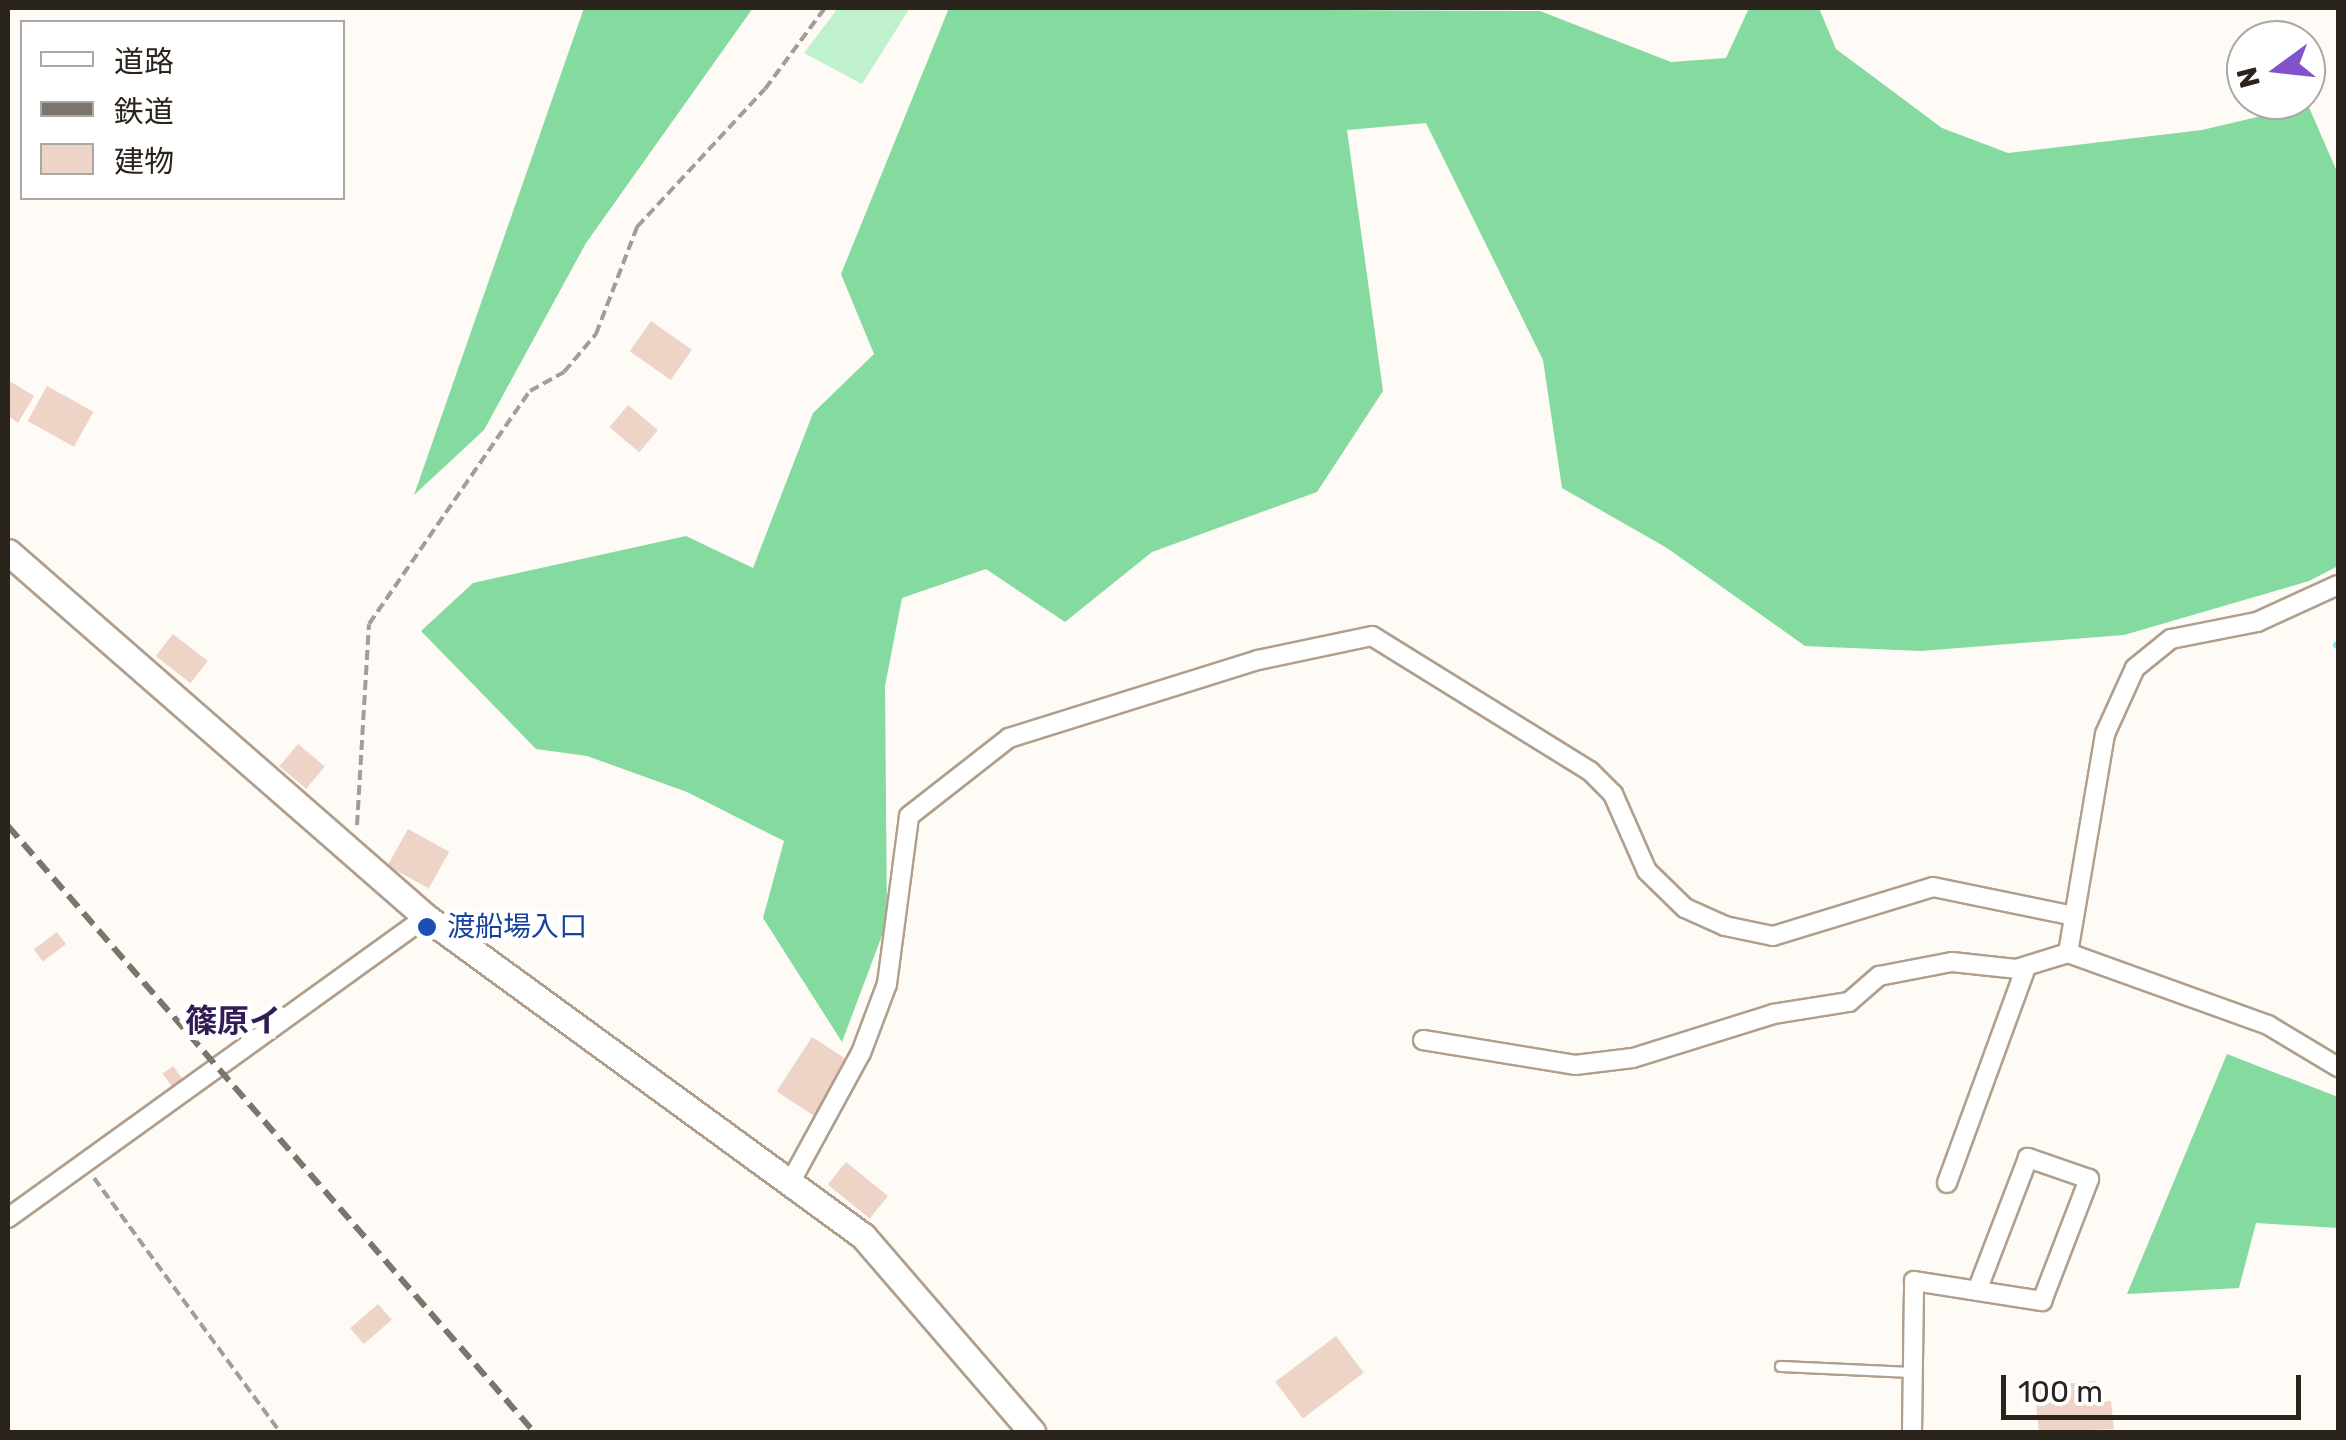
<!DOCTYPE html>
<html>
<head>
<meta charset="utf-8">
<style>
  body { margin:0 }
  #map { position:relative; width:2346px; height:1440px; overflow:hidden; background:#fefaf6; font-family:Rubik,"Noto Sans JP",sans-serif }
  div>[style] { position:absolute }
  .green>* { inset:0; background:#bff2cc }
  .forest>* { inset:0; background:#84da9f }
  .stream>* { height:6px; margin:-3px; padding:0 3px; transform-origin:3px; border-radius:3px; background:#68f2fa }
  .building>* { inset:0; background:#edd4c6; transform-origin:0 0 }
  .path>* { height:4px; margin-top:-2px; transform-origin:0; background:repeating-linear-gradient(90deg,#a29d97 0 10px,transparent 0 15px) }
  .roads { filter:drop-shadow(2px 0 #b19e8c) drop-shadow(-2px 0 #b19e8c) drop-shadow(0 2px #b19e8c) drop-shadow(0 -2px #b19e8c) }
  .lane>* { height:9px; margin:-4.5px; padding:0 4.5px; transform-origin:4.5px; border-radius:4.5px; background:#fff }
  .street>* { height:18px; margin:-9px; padding:0 9px; transform-origin:9px; border-radius:9px; background:#fff }
  .secondary>* { height:25px; margin:-12.5px; padding:0 12.5px; transform-origin:12.5px; border-radius:12.5px; background:#fff }
  .rail>* { height:6px; margin-top:-3px; transform-origin:0; background:repeating-linear-gradient(90deg,#7b756e 0 15px,transparent 0 23px) }
  .dots>* { width:28px; height:28px; translate:-50% -50%; box-sizing:border-box; border:5px solid #fff; border-radius:50% }
  span { translate:-50% -50%; white-space:nowrap; text-align:center; line-height:1.15; -webkit-text-stroke:10px #fff; paint-order:stroke }
  .transit-label { font-size:28px; color:#164399 }
  .left { translate:0 -50%; text-align:left }
  .quarter-label { font-size:32px; color:#321c55; font-weight:700 }
  .frame { position:absolute; inset:0; border:10px solid #2b241c; pointer-events:none }
  .legend { position:absolute; left:20px; top:20px; width:325px; height:180px; box-sizing:border-box; background:#fff; border:2px solid #aaa7a4; margin:0; padding:12px 18px; list-style:none; font-size:30px; color:#2b241c }
  .legend li { display:flex; align-items:center; gap:20px; height:50px }
  .legend b { width:50px; border:2px solid #aaa7a4 }
  .north { position:absolute; left:2226px; top:20px; width:100px; height:100px; box-sizing:border-box; background:#fff; border:2px solid #aaa7a4; border-radius:50%; rotate:255deg; font-size:28px; font-weight:700; line-height:40px; text-align:center; color:#2b241c }
  .north::after { content:''; display:block; margin:auto; width:35px; height:45px; background:#8154cd; clip-path:polygon(50% 0,100% 100%,50% 72%,0 100%) }
  .scale { position:absolute; left:2001px; top:1375px; width:300px; height:45px; box-sizing:border-box; border:5px solid #2b241c; border-top:0; padding-left:12px; font-size:30px; line-height:35px; white-space:nowrap; color:#2b241c; -webkit-text-stroke:8px #fff; paint-order:stroke }
</style>
</head>
<body>
<div id="map">
  <div class="green">
    <i style="clip-path:polygon(838px 8px,910px 8px,862px 84px,804px 53px)"></i>
  </div>
  <div class="forest">
    <i style="clip-path:polygon(584px 8px,753px 8px,586px 243px,484px 430px,414px 495px)"></i>
    <i style="clip-path:polygon(949px 8px,1540px 11px,1671px 62px,1726px 58px,1749px 8px,1819px 8px,1836px 49px,1942px 128px,2008px 153px,2202px 130px,2308px 105px,2338px 174px,2338px 566px,2309px 581px,2124px 635px,1921px 651px,1805px 646px,1667px 548px,1562px 488px,1543px 360px,1426px 123px,1347px 130px,1383px 391px,1317px 492px,1152px 552px,1065px 622px,986px 569px,902px 598px,885px 686px,887px 922px,842px 1042px,763px 918px,784px 841px,687px 792px,587px 756px,536px 749px,421px 631px,473px 583px,686px 536px,753px 568px,813px 413px,874px 354px,841px 274px)"></i>
    <i style="clip-path:polygon(2227px 1054px,2338px 1097px,2338px 1228px,2256px 1223px,2239px 1288px,2127px 1294px)"></i>
  </div>
  <div class="stream">
    <i style="left:2336px;top:645px;width:2px;rotate:27deg"></i>
  </div>
  <div class="building">
    <i style="left:651px;top:321px;width:50px;height:37px;rotate:35deg"></i>
    <i style="clip-path:polygon(8px 380px,34px 396px,18px 423px,8px 416px)"></i>
    <i style="left:47px;top:386px;width:53px;height:40px;rotate:29deg"></i>
    <i style="left:628px;top:405px;width:39px;height:29px;rotate:40deg"></i>
    <i style="left:173px;top:634px;width:44px;height:28px;rotate:38deg"></i>
    <i style="left:298px;top:744px;width:35px;height:29px;rotate:40deg"></i>
    <i style="left:408px;top:829px;width:47px;height:42px;rotate:29deg"></i>
    <i style="left:57px;top:932px;width:15px;height:29px;rotate:53deg"></i>
    <i style="left:812px;top:1037px;width:45px;height:65px;rotate:33deg"></i>
    <i style="left:173px;top:1066px;width:24px;height:13px;rotate:54deg"></i>
    <i style="left:846px;top:1162px;width:54px;height:29px;rotate:39deg"></i>
    <i style="left:378px;top:1304px;width:21px;height:37px;rotate:49deg"></i>
    <i style="left:1336px;top:1336px;width:46px;height:76px;rotate:53deg"></i>
    <i style="clip-path:polygon(2096px 1381px,2098px 1402px,2111px 1401px,2114px 1429px,2039px 1432px,2034px 1387px)"></i>
  </div>
  <div class="path">
    <i style="left:357px;top:825px;width:201px;rotate:-86.6deg"></i>
    <i style="left:369px;top:624px;width:283px;rotate:-55.4deg"></i>
    <i style="left:530px;top:391px;width:39px;rotate:-29deg"></i>
    <i style="left:564px;top:372px;width:50px;rotate:-49.9deg"></i>
    <i style="left:596px;top:334px;width:115px;rotate:-69deg"></i>
    <i style="left:637px;top:227px;width:188px;rotate:-47.2deg"></i>
    <i style="left:765px;top:89px;width:101px;rotate:-53.5deg"></i>
    <i style="left:94px;top:1178px;width:315px;rotate:53.8deg"></i>
  </div>
  <div class="roads">
    <div class="lane">
      <i style="left:1780px;top:1366px;width:132px;rotate:2.6deg"></i>
    </div>
    <div class="street">
      <i style="left:2068px;top:953px;width:222px;rotate:-80.4deg"></i>
      <i style="left:2105px;top:734px;width:72px;rotate:-65.6deg"></i>
      <i style="left:2135px;top:668px;width:46px;rotate:-38.9deg"></i>
      <i style="left:2171px;top:639px;width:88px;rotate:-11.2deg"></i>
      <i style="left:2257px;top:622px;width:89px;rotate:-24.6deg"></i>
      <i style="left:1423px;top:1040px;width:154px;rotate:9.3deg"></i>
      <i style="left:1575px;top:1065px;width:58px;rotate:-6.9deg"></i>
      <i style="left:1633px;top:1058px;width:147px;rotate:-17.4deg"></i>
      <i style="left:1773px;top:1014px;width:77px;rotate:-9deg"></i>
      <i style="left:1849px;top:1002px;width:40px;rotate:-41deg"></i>
      <i style="left:1879px;top:976px;width:74px;rotate:-10.9deg"></i>
      <i style="left:1952px;top:962px;width:64px;rotate:6.2deg"></i>
      <i style="left:2016px;top:969px;width:54px;rotate:-17.1deg"></i>
      <i style="left:2068px;top:953px;width:213px;rotate:19.8deg"></i>
      <i style="left:2268px;top:1025px;width:82px;rotate:31deg"></i>
      <i style="left:790px;top:1183px;width:148px;rotate:-61.4deg"></i>
      <i style="left:861px;top:1053px;width:74px;rotate:-69.4deg"></i>
      <i style="left:887px;top:984px;width:169px;rotate:-82.5deg"></i>
      <i style="left:909px;top:816px;width:127px;rotate:-38deg"></i>
      <i style="left:1009px;top:738px;width:261px;rotate:-17.4deg"></i>
      <i style="left:1258px;top:660px;width:116px;rotate:-11.9deg"></i>
      <i style="left:1372px;top:636px;width:256px;rotate:31.8deg"></i>
      <i style="left:1590px;top:771px;width:33px;rotate:45deg"></i>
      <i style="left:1613px;top:794px;width:84px;rotate:66.2deg"></i>
      <i style="left:1647px;top:871px;width:53px;rotate:44.2deg"></i>
      <i style="left:1685px;top:908px;width:44px;rotate:24.2deg"></i>
      <i style="left:1725px;top:926px;width:49px;rotate:11.8deg"></i>
      <i style="left:1773px;top:936px;width:167px;rotate:-17deg"></i>
      <i style="left:1933px;top:887px;width:144px;rotate:11.6deg"></i>
      <i style="left:1947px;top:1183px;width:230px;rotate:-69.9deg"></i>
      <i style="left:8px;top:1218px;width:515px;rotate:-35.76deg"></i>
      <i style="left:1912px;top:1432px;width:151px;rotate:-89.2deg"></i>
      <i style="left:1914px;top:1281px;width:130px;rotate:8.9deg"></i>
      <i style="left:2042px;top:1301px;width:131px;rotate:-68.9deg"></i>
      <i style="left:2089px;top:1179px;width:65px;rotate:-161deg"></i>
      <i style="left:2028px;top:1158px;width:142px;rotate:111deg"></i>
    </div>
    <div class="secondary">
      <i style="left:8px;top:552px;width:555px;rotate:41.13deg"></i>
      <i style="left:426px;top:917px;width:541px;rotate:36.13deg"></i>
      <i style="left:863px;top:1236px;width:259px;rotate:49.2deg"></i>
    </div>
  </div>
  <div class="rail">
    <i style="left:8px;top:826px;width:802px;rotate:49.04deg"></i>
  </div>
  <div class="dots">
    <i style="left:427px;top:927px;background:#1a4fb4"></i>
  </div>
  <div class="transit-label">
    <span class="left" style="left:447px;top:927px">渡船場入口</span>
  </div>
  <div class="quarter-label">
    <span style="left:233px;top:1021px">篠原イ</span>
  </div>
  <div class="frame"></div>
  <ul class="legend">
  <li><b style="height:12px;background:#fff"></b>道路</li>
  <li><b style="height:12px;background:#7b756e"></b>鉄道</li>
  <li><b style="height:28px;background:#edd4c6"></b>建物</li>
  </ul>
  <div class="north">N</div>
  <div class="scale">100 m</div>
</div>
</body>
</html>
